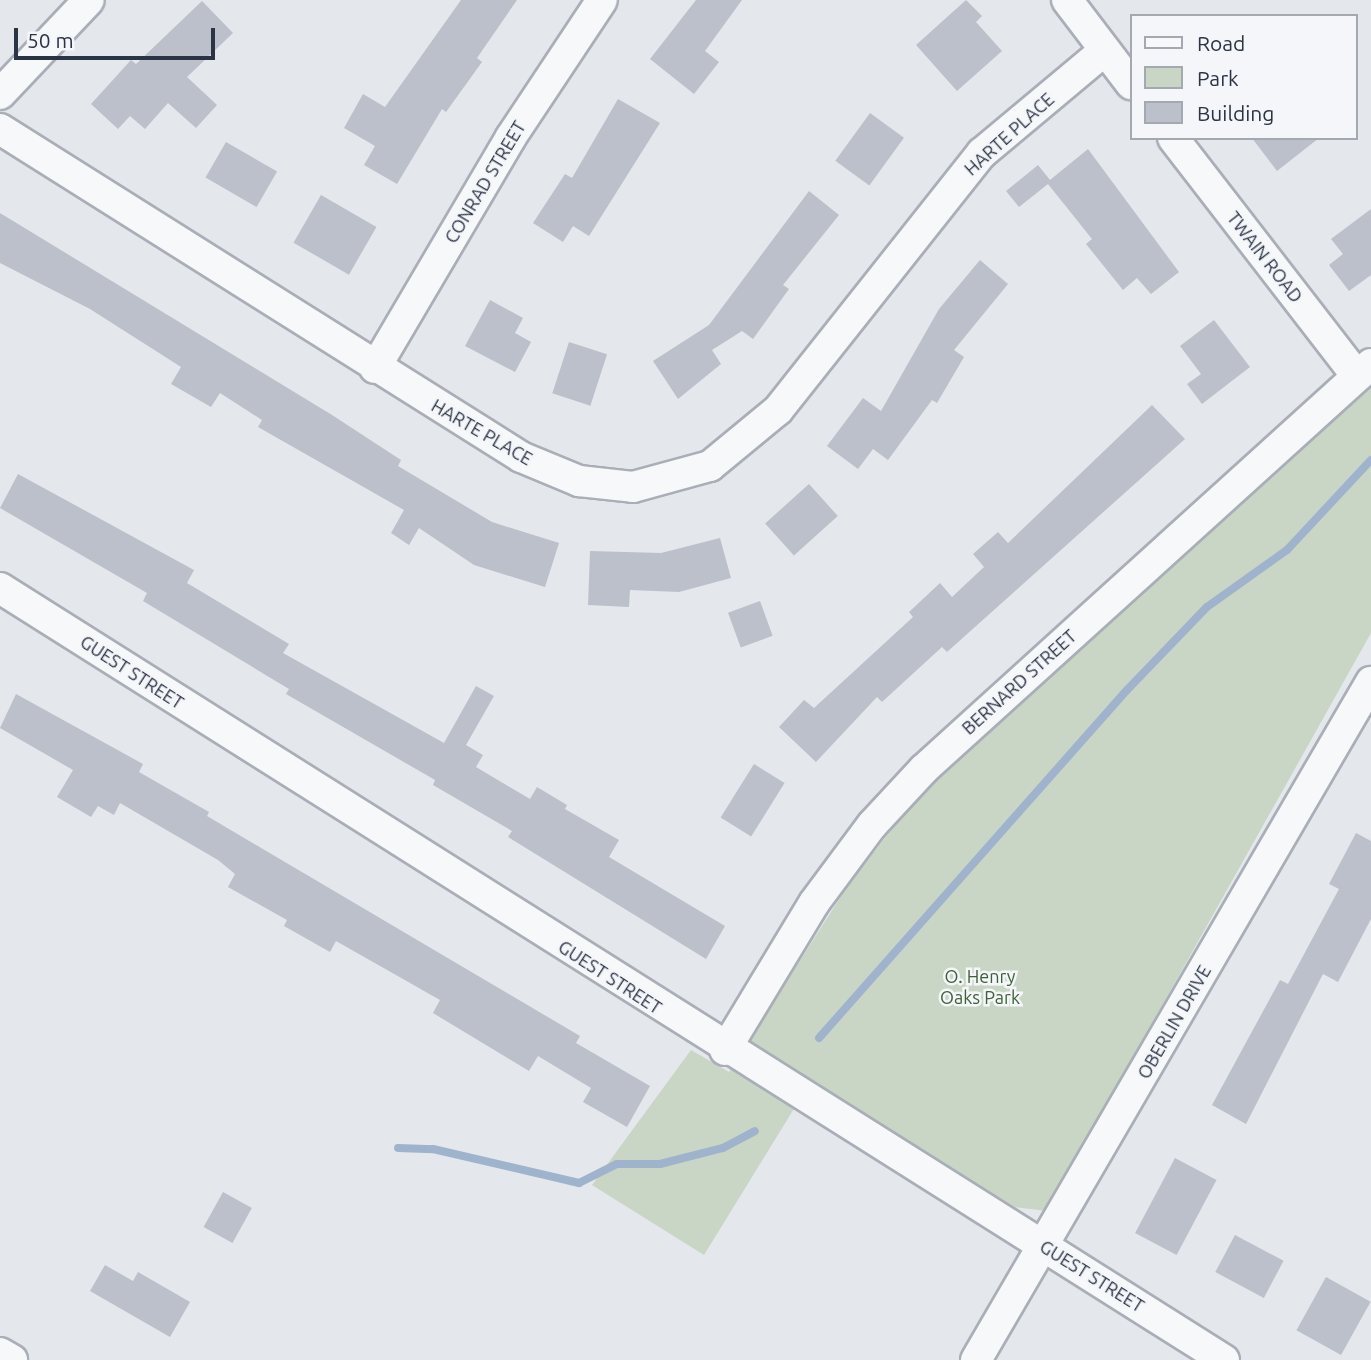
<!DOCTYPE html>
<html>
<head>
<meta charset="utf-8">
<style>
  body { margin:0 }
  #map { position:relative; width:1371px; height:1360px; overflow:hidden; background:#e4e7ec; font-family:Ubuntu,sans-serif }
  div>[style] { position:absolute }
  .green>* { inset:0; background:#c9d6c5 }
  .stream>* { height:8px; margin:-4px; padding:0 4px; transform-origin:4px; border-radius:4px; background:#9fb4cc }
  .building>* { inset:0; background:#bbc0ca; transform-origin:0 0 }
  .roads { filter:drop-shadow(2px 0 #a9aeb7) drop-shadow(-2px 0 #a9aeb7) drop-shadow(0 2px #a9aeb7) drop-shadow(0 -2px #a9aeb7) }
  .street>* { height:30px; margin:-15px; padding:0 15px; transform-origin:15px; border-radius:15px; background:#f7f8fa }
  span { translate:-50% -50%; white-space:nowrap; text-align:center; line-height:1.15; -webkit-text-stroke:5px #f4f6f9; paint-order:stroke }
  .street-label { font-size:18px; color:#2b3445 }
  .park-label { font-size:18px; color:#3f6138 }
  .legend { position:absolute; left:1130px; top:14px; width:228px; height:126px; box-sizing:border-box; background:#f4f6f9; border:2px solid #a4a8b1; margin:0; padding:9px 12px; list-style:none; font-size:21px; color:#2b3445 }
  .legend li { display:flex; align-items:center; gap:14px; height:35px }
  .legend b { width:35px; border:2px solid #a4a8b1 }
  .scale { position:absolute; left:14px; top:28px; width:201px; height:32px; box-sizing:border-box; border:4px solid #2b3445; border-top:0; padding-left:9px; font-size:21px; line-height:24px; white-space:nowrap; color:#2b3445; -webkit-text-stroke:5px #f4f6f9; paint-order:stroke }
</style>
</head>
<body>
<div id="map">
  <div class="green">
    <i style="clip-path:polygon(1371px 386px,1371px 633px,1047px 1211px,1015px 1207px,811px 1081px,704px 1255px,592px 1185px,691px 1050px,729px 1072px,845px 890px,898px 821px,954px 762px)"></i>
  </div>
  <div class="stream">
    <i style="left:819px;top:1038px;width:465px;rotate:-48.5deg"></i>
    <i style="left:1127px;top:690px;width:115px;rotate:-46.1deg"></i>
    <i style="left:1207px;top:607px;width:98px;rotate:-35.5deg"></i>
    <i style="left:1287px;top:550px;width:123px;rotate:-47deg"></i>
    <i style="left:398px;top:1148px;width:35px;rotate:2deg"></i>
    <i style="left:433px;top:1149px;width:150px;rotate:13.1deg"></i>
    <i style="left:579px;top:1183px;width:42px;rotate:-26.6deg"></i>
    <i style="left:617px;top:1164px;width:43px"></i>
    <i style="left:660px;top:1164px;width:65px;rotate:-14.3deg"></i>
    <i style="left:723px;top:1148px;width:36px;rotate:-28deg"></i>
  </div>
  <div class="building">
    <i style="clip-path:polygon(461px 0,517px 0,477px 58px,482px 62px,446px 112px,442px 109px,397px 184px,364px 165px,375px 146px,344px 128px,363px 94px,385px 107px)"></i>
    <i style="clip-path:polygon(696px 0,742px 0,705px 51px,719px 62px,694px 94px,650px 59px)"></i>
    <i style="clip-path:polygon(966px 0,982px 16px,976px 22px,1002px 51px,957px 91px,916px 45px)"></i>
    <i style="clip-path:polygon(202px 1px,233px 33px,187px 77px,217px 105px,196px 128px,168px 103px,145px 129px,130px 116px,118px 129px,91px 104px,131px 60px,136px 64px)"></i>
    <i style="clip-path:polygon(618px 99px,660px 123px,589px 236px,573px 226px,563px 242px,533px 223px,565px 174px,572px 178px)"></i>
    <i style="left:870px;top:113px;width:42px;height:59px;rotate:36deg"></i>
    <i style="clip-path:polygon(1252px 138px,1319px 138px,1277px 171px)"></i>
    <i style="left:226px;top:142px;width:59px;height:41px;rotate:30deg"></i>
    <i style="clip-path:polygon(1088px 149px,1179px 272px,1151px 294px,1137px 278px,1123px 290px,1086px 244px,1092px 239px,1048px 184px,1019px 207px,1006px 191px,1038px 165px,1050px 180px)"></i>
    <i style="clip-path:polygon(809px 191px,839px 215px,783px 285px,789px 289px,753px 339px,742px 331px,712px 350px,721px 364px,678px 399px,653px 361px,709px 325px)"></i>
    <i style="left:321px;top:195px;width:64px;height:55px;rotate:30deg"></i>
    <i style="clip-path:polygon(1371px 209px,1371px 275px,1349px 291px,1329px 265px,1343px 254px,1331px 239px)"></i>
    <i style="clip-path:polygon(0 213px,332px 415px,401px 460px,398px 466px,492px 522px,559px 543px,545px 587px,474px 565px,419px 528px,409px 545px,391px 533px,404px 510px,258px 427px,262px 420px,220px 393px,211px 407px,171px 384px,181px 367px,90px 309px,0 263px)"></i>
    <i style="clip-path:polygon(980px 260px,1008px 284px,954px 350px,964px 357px,937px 403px,932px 400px,888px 460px,873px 449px,858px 469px,827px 446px,863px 398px,881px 411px,939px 309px)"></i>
    <i style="clip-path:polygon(490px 300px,523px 318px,515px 333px,531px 342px,515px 372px,465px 346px)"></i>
    <i style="clip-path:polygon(1214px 320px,1250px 367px,1202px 404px,1187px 384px,1201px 374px,1180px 346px)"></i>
    <i style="left:569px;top:342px;width:40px;height:54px;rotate:18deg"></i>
    <i style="clip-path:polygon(1152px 405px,1185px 439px,947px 652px,942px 647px,882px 702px,877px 697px,816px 762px,779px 727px,804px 700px,814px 708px,913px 617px,909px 612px,940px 583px,952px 597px,984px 567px,973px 554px,998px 532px,1008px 543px)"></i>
    <i style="clip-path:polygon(18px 474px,194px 570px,187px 583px,289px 644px,283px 653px,444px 743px,476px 686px,494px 696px,466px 745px,483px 755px,476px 767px,530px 799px,537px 787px,567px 805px,565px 809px,619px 840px,609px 857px,725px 926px,706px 959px,508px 837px,512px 831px,433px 785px,435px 780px,286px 694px,289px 689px,143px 601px,147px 593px,0 508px)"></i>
    <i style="left:809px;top:484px;width:43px;height:59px;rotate:48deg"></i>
    <i style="clip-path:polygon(720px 538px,731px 578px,679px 592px,630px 590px,629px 607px,588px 605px,590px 551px,661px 553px)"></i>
    <i style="left:760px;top:601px;width:37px;height:34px;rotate:70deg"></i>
    <i style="clip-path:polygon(16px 694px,143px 764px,139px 772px,209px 812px,207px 816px,580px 1036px,576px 1043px,650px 1086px,627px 1127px,583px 1102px,591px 1088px,538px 1056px,529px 1071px,433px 1013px,440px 1000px,336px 941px,330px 952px,284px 926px,287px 920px,228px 887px,235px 874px,218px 860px,120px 803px,114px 815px,98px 806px,91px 817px,57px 797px,73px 770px,0 728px)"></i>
    <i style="left:754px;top:764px;width:36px;height:63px;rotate:32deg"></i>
    <i style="clip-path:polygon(1356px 833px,1371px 841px,1371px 919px,1338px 982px,1323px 974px,1246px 1124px,1212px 1105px,1280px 980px,1288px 984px,1339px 889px,1329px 884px)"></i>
    <i style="left:1175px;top:1158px;width:47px;height:85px;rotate:28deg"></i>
    <i style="left:223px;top:1192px;width:33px;height:40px;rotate:29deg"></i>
    <i style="left:1235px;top:1235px;width:55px;height:42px;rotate:28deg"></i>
    <i style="clip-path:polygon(105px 1265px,133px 1281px,138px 1272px,190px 1302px,170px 1337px,90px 1291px)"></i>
    <i style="left:1326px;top:1277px;width:51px;height:61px;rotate:29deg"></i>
  </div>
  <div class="roads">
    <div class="street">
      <i style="left:1067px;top:0;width:106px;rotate:52.7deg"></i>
      <i style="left:0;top:94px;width:129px;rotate:-46.6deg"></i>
      <i style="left:0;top:129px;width:616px;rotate:32.19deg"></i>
      <i style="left:521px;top:457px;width:63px;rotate:22.5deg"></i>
      <i style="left:579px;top:481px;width:54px;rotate:6.3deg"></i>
      <i style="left:633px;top:487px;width:80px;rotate:-15.3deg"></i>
      <i style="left:710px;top:466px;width:88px;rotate:-39.5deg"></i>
      <i style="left:778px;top:410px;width:328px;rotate:-51.6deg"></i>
      <i style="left:982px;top:153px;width:160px;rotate:-39.9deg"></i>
      <i style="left:1173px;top:138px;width:301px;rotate:52.3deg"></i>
      <i style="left:375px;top:368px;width:268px;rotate:-59.5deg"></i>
      <i style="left:511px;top:137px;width:164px;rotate:-56.4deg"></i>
      <i style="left:0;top:588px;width:1447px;rotate:32.24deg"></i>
      <i style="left:725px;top:1050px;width:172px;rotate:-58.8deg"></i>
      <i style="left:814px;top:903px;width:97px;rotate:-53.4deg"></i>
      <i style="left:872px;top:825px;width:76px;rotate:-47.1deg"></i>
      <i style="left:924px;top:769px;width:603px;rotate:-42.18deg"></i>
      <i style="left:0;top:1353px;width:14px;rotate:30deg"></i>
      <i style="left:976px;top:1360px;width:785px;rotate:-59.78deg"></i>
    </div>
  </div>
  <div class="street-label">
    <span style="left:1009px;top:134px;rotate:-42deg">HARTE PLACE</span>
    <span style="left:485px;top:182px;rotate:-59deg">CONRAD STREET</span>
    <span style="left:1265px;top:257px;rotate:52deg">TWAIN ROAD</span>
    <span style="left:482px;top:432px;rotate:30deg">HARTE PLACE</span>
    <span style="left:132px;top:672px;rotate:33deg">GUEST STREET</span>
    <span style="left:1019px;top:682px;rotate:-42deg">BERNARD STREET</span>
    <span style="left:610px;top:977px;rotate:33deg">GUEST STREET</span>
    <span style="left:1174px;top:1022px;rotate:-60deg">OBERLIN DRIVE</span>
    <span style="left:1092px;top:1276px;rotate:32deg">GUEST STREET</span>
  </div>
  <div class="park-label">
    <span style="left:980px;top:987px">O. Henry<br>Oaks Park</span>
  </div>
  <ul class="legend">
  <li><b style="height:9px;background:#f7f8fa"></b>Road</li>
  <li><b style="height:19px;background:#c9d6c5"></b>Park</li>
  <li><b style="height:19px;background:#bbc0ca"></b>Building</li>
  </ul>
  <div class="scale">50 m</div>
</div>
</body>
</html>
